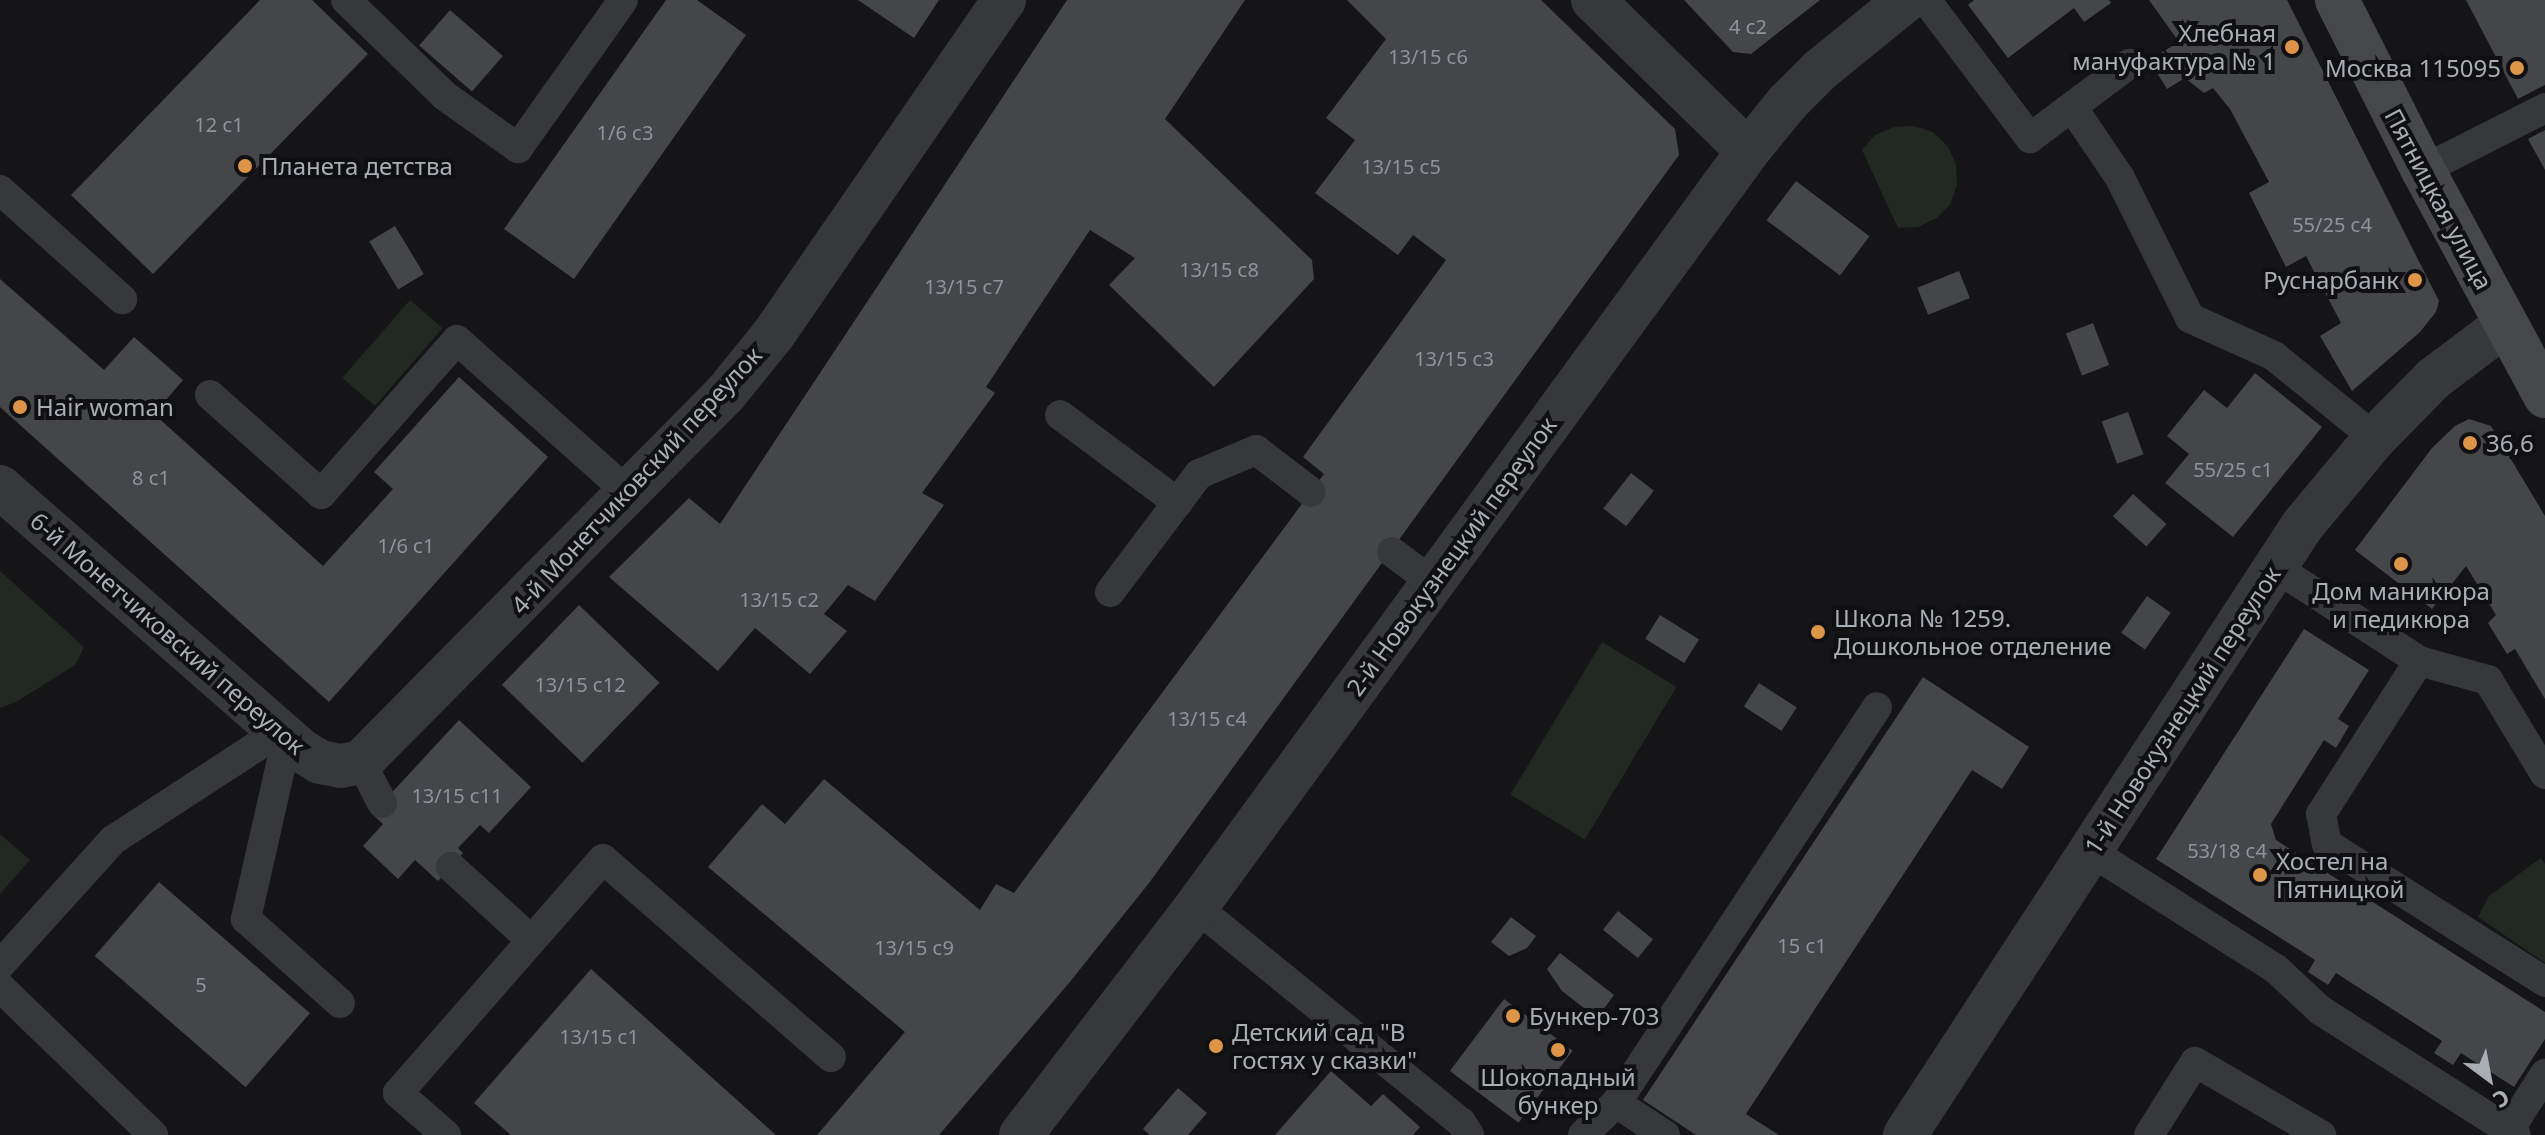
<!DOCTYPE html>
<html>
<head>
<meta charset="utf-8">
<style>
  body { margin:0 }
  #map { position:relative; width:2545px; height:1135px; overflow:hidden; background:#151517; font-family:"Noto Sans",sans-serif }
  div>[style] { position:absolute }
  .green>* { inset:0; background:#222822; transform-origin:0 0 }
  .building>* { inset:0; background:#444649; transform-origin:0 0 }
  .lane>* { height:30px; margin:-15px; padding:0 15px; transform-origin:15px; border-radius:15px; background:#37383b }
  .street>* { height:44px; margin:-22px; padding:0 22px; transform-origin:22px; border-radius:22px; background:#37383b }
  .secondary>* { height:44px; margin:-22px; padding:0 22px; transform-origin:22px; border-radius:22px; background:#45474b }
  .dots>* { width:22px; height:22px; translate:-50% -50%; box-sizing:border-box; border:4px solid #101012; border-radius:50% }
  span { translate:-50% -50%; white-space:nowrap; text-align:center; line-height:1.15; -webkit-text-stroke:8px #101012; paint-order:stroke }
  .number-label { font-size:20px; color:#90949a }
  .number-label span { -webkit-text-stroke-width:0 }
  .poi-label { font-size:24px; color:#a9aeb5 }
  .right { translate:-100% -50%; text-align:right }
  .left { translate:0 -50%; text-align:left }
  .street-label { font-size:24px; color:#a9aeb5 }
  .north { position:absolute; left:2449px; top:1039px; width:80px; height:80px; -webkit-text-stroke:6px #101012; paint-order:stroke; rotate:148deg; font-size:22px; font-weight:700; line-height:32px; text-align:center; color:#a9aeb5 }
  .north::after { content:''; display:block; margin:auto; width:28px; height:36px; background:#a9aeb5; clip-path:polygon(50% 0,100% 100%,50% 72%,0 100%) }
</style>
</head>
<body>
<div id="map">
  <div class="green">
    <i style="clip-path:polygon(1914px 126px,1933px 132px,1948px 147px,1956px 164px,1957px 185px,1950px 204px,1937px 218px,1918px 227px,1898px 228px,1862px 150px,1875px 135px,1894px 127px)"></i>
    <i style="left:410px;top:300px;width:43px;height:103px;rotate:41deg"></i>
    <i style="clip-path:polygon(0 571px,84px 647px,75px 665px,16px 702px,0 708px)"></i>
    <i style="left:1602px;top:642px;width:87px;height:178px;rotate:31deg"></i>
    <i style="clip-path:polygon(0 834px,30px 860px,0 894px)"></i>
    <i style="clip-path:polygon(2541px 858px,2545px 864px,2545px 963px,2478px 917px,2489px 896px)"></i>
  </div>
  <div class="building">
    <i style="clip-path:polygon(260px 0,312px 0,368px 54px,153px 274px,71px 195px)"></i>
    <i style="clip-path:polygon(666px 0,697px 0,746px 35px,574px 279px,504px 229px)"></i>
    <i style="clip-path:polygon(858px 0,939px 0,914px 38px)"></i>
    <i style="clip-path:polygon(1067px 0,1245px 0,1165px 119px,1312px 260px,1314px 279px,1214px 387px,1109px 285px,1135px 258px,1090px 230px,986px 387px,995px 393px,922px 493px,944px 505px,875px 601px,848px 585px,824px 614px,847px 631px,810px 674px,755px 628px,718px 671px,609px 577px,689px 498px,720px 524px)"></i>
    <i style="clip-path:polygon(1347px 0,1541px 0,1675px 129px,1679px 155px,1149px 883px,1069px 983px,939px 1135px,817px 1135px,905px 1032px,708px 867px,762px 804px,785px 824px,824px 779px,980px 910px,996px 884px,1014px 893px,1324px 474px,1303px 457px,1446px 260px,1413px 235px,1398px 255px,1315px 193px,1355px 140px,1326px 118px,1386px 39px)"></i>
    <i style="clip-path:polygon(1684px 0,1820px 0,1751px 54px,1733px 52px)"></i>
    <i style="clip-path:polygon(1974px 0,2109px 0,2111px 3px,2084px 22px,2074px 8px,2008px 58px,1968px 5px)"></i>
    <i style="clip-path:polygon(2149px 0,2287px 0,2439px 301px,2436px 312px,2420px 332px,2352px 391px,2320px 336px,2341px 323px,2306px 256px,2286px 267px,2249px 193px,2269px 182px,2230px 109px,2213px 88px,2204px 93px,2185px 78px,2167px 89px,2149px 60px,2179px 42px)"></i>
    <i style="clip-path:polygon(2466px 0,2545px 0,2545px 85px,2518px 99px)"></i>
    <i style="left:450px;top:10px;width:70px;height:47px;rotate:41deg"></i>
    <i style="clip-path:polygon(2545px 130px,2545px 170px,2528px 139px)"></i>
    <i style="left:1796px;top:181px;width:92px;height:49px;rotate:37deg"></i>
    <i style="left:395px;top:226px;width:56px;height:30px;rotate:59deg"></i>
    <i style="left:1959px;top:271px;width:29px;height:45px;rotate:68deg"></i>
    <i style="clip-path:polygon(0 279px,104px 370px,134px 337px,183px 380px,154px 414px,323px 566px,393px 489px,374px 472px,459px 377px,548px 457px,329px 702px,0 407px)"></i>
    <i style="left:2093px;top:323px;width:45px;height:29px;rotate:69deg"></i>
    <i style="clip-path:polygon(2255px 373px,2322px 427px,2233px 537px,2165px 483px,2189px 454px,2167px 436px,2204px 390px,2227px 408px)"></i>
    <i style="left:2128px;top:412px;width:45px;height:28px;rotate:70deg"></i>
    <i style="clip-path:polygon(2469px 419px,2491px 426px,2545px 516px,2545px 699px,2515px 649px,2507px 654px,2488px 623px,2496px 615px,2466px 566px,2432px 609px,2355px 550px,2432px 448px,2455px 426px)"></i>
    <i style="left:1631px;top:473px;width:29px;height:45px;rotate:38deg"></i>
    <i style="left:2133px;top:494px;width:45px;height:30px;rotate:42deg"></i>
    <i style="left:2147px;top:596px;width:29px;height:45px;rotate:35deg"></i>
    <i style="left:579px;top:605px;width:112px;height:111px;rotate:44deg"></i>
    <i style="left:1660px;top:615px;width:46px;height:28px;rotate:32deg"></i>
    <i style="clip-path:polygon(2304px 629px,2369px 670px,2338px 719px,2349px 726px,2336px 748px,2324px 740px,2271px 824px,2276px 840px,2545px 1012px,2545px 1039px,2514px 1087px,2461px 1053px,2453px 1065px,2434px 1053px,2442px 1041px,2336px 973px,2328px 985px,2308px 972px,2315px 960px,2156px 859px)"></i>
    <i style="clip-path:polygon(1923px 677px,2029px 747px,2002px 789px,1972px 770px,1746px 1114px,1779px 1135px,1696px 1135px,1643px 1100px)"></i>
    <i style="left:1759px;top:683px;width:45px;height:28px;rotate:33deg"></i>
    <i style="clip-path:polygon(459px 720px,531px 787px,489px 833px,480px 825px,458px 848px,463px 853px,438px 881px,415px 860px,398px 879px,363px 846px,383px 824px,372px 814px)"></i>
    <i style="left:159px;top:882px;width:200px;height:98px;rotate:41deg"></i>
    <i style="left:1618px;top:911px;width:45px;height:24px;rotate:39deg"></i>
    <i style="clip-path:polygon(1511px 917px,1536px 936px,1527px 948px,1509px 956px,1491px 942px)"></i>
    <i style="clip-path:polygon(1560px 953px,1614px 995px,1597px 1018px,1562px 991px,1547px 969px)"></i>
    <i style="clip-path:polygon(591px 969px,776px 1135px,511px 1135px,474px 1103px)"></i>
    <i style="left:1504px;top:999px;width:86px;height:90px;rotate:37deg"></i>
    <i style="clip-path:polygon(1331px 1071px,1371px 1106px,1383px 1094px,1420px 1127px,1413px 1135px,1275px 1135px)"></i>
    <i style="clip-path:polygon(1178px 1088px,1207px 1113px,1188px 1135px,1150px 1135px,1143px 1129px)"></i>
  </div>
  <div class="lane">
    <i style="left:346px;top:0;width:138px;rotate:44.1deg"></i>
    <i style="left:445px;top:96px;width:90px;rotate:35.5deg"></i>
    <i style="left:518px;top:148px;width:181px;rotate:-54.6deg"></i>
    <i style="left:1926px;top:0;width:173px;rotate:53deg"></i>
    <i style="left:2030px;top:138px;width:124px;rotate:-36.8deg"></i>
    <i style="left:2072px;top:107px;width:86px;rotate:55.9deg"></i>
    <i style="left:2120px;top:178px;width:157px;rotate:63.4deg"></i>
    <i style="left:2190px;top:318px;width:92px;rotate:24.3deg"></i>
    <i style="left:2274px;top:356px;width:130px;rotate:39.1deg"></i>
    <i style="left:2423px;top:170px;width:137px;rotate:-26.9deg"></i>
    <i style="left:0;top:190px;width:164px;rotate:41.8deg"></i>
    <i style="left:210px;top:395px;width:149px;rotate:41.7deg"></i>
    <i style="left:321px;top:494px;width:205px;rotate:-48.6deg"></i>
    <i style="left:457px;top:340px;width:230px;rotate:41.7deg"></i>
    <i style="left:1060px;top:415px;width:147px;rotate:36.7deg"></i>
    <i style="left:1392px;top:552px;width:50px;rotate:36.9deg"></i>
    <i style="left:2275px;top:567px;width:172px;rotate:33.1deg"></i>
    <i style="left:2419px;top:661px;width:72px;rotate:15.4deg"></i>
    <i style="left:2488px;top:680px;width:110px;rotate:58.8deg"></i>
    <i style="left:1110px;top:592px;width:148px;rotate:-53deg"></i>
    <i style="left:1199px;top:474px;width:62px;rotate:-22.8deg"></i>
    <i style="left:1256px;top:450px;width:69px;rotate:37.4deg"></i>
    <i style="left:2419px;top:661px;width:182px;rotate:122.6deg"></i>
    <i style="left:2321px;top:814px;width:31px;rotate:79deg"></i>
    <i style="left:2327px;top:844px;width:258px;rotate:32.3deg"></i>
    <i style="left:287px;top:738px;width:186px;rotate:102.8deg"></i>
    <i style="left:246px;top:919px;width:126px;rotate:41.8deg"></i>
    <i style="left:361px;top:762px;width:46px;rotate:62.9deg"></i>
    <i style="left:2090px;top:851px;width:220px;rotate:32.4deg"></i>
    <i style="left:2276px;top:969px;width:60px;rotate:43deg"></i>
    <i style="left:2320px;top:1010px;width:232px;rotate:32.5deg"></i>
    <i style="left:451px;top:867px;width:108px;rotate:42.4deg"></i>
    <i style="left:1196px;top:907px;width:341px;rotate:39.1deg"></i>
    <i style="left:1461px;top:1122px;width:15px;rotate:58deg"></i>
    <i style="left:0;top:965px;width:169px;rotate:-47.9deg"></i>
    <i style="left:113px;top:840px;width:199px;rotate:-33.1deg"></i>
    <i style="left:0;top:987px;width:213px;rotate:44deg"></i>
    <i style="left:2509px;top:1130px;width:67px;rotate:-57.3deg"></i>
    <i style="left:446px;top:1135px;width:64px;rotate:-138.8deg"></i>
    <i style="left:398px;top:1093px;width:311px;rotate:-48.8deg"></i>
    <i style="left:603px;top:859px;width:302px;rotate:41deg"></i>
    <i style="left:1583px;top:1135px;width:46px;rotate:-44.1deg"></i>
    <i style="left:1665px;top:1135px;width:59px;rotate:-146.9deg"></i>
    <i style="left:1616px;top:1103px;width:474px;rotate:-56.6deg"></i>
    <i style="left:2149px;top:1135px;width:86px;rotate:-57.8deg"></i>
    <i style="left:2195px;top:1062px;width:146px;rotate:30.1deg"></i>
  </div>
  <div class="street">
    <i style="left:1593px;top:0;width:216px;rotate:44.3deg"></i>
    <i style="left:0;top:487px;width:401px;rotate:41.2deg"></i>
    <i style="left:302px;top:751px;width:21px;rotate:31deg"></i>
    <i style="left:320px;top:762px;width:21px;rotate:11deg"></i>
    <i style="left:341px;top:766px;width:20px;rotate:-11deg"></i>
    <i style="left:361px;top:762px;width:519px;rotate:-45.31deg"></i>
    <i style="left:726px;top:393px;width:75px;rotate:-51deg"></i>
    <i style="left:773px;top:335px;width:407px;rotate:-55.4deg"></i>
    <i style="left:1021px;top:1135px;width:287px;rotate:-52.5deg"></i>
    <i style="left:1196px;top:907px;width:936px;rotate:-53.86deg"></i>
    <i style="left:1748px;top:151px;width:62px;rotate:-50.9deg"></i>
    <i style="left:1787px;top:103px;width:47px;rotate:-45deg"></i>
    <i style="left:1820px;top:70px;width:111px;rotate:-39.1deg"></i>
    <i style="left:1905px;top:1135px;width:727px;rotate:-56.9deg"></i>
    <i style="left:2302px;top:526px;width:114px;rotate:-50.3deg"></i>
    <i style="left:2375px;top:438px;width:83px;rotate:-45.5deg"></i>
    <i style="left:2433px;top:379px;width:91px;rotate:-37deg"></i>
  </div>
  <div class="secondary">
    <i style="left:2337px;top:0;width:191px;rotate:63.2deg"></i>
    <i style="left:2423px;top:170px;width:257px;rotate:61.6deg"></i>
  </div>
  <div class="dots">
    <i style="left:2292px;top:47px;background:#dd9547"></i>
    <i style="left:2517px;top:68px;background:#dd9547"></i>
    <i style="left:245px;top:166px;background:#dd9547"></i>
    <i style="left:2415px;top:280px;background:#dd9547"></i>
    <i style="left:20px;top:407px;background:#dd9547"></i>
    <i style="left:2470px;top:443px;background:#dd9547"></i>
    <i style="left:2401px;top:564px;background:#dd9547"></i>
    <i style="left:1818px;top:632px;background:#dd9547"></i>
    <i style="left:2260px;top:875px;background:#dd9547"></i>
    <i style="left:1513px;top:1016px;background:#dd9547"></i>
    <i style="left:1216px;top:1046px;background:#dd9547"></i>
    <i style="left:1558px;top:1050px;background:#dd9547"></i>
  </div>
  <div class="number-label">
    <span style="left:1748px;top:26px">4 с2</span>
    <span style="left:1428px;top:56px">13/15 с6</span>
    <span style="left:219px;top:124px">12 с1</span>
    <span style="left:625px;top:132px">1/6 с3</span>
    <span style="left:1401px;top:166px">13/15 с5</span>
    <span style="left:2332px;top:224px">55/25 с4</span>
    <span style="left:1219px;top:269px">13/15 с8</span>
    <span style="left:964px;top:286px">13/15 с7</span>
    <span style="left:1454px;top:358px">13/15 с3</span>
    <span style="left:2233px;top:469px">55/25 с1</span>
    <span style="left:151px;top:477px">8 с1</span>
    <span style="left:406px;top:545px">1/6 с1</span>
    <span style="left:779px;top:599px">13/15 с2</span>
    <span style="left:580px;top:684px">13/15 с12</span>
    <span style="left:1207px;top:718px">13/15 с4</span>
    <span style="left:457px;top:795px">13/15 с11</span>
    <span style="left:2227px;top:850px">53/18 с4</span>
    <span style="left:1802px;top:945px">15 с1</span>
    <span style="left:914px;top:947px">13/15 с9</span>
    <span style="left:201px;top:984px">5</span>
    <span style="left:599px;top:1036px">13/15 с1</span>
  </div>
  <div class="poi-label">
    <span class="right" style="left:2276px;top:47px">Хлебная<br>мануфактура № 1</span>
    <span class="right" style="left:2501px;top:68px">Москва 115095</span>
    <span class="left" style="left:261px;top:166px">Планета детства</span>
    <span class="right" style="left:2399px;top:280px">Руснарбанк</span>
    <span class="left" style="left:36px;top:407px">Hair woman</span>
    <span class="left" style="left:2486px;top:443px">36,6</span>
    <span style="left:2401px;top:605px">Дом маникюра<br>и педикюра</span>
    <span class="left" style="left:1834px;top:632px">Школа № 1259.<br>Дошкольное отделение</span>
    <span class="left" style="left:2276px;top:875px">Хостел на<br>Пятницкой</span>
    <span class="left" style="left:1529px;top:1016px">Бункер-703</span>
    <span class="left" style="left:1232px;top:1046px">Детский сад "В<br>гостях у сказки"</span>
    <span style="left:1558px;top:1091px">Шоколадный<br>бункер</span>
  </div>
  <div class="street-label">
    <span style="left:2439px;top:199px;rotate:62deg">Пятницкая улица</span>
    <span style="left:636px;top:480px;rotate:-47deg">4-й Монетчиковский переулок</span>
    <span style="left:1451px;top:556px;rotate:-54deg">2-й Новокузнецкий переулок</span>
    <span style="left:168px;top:633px;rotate:41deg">6-й Монетчиковский переулок</span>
    <span style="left:2182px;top:710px;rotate:-57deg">1-й Новокузнецкий переулок</span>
  </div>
  <div class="north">С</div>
</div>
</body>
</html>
